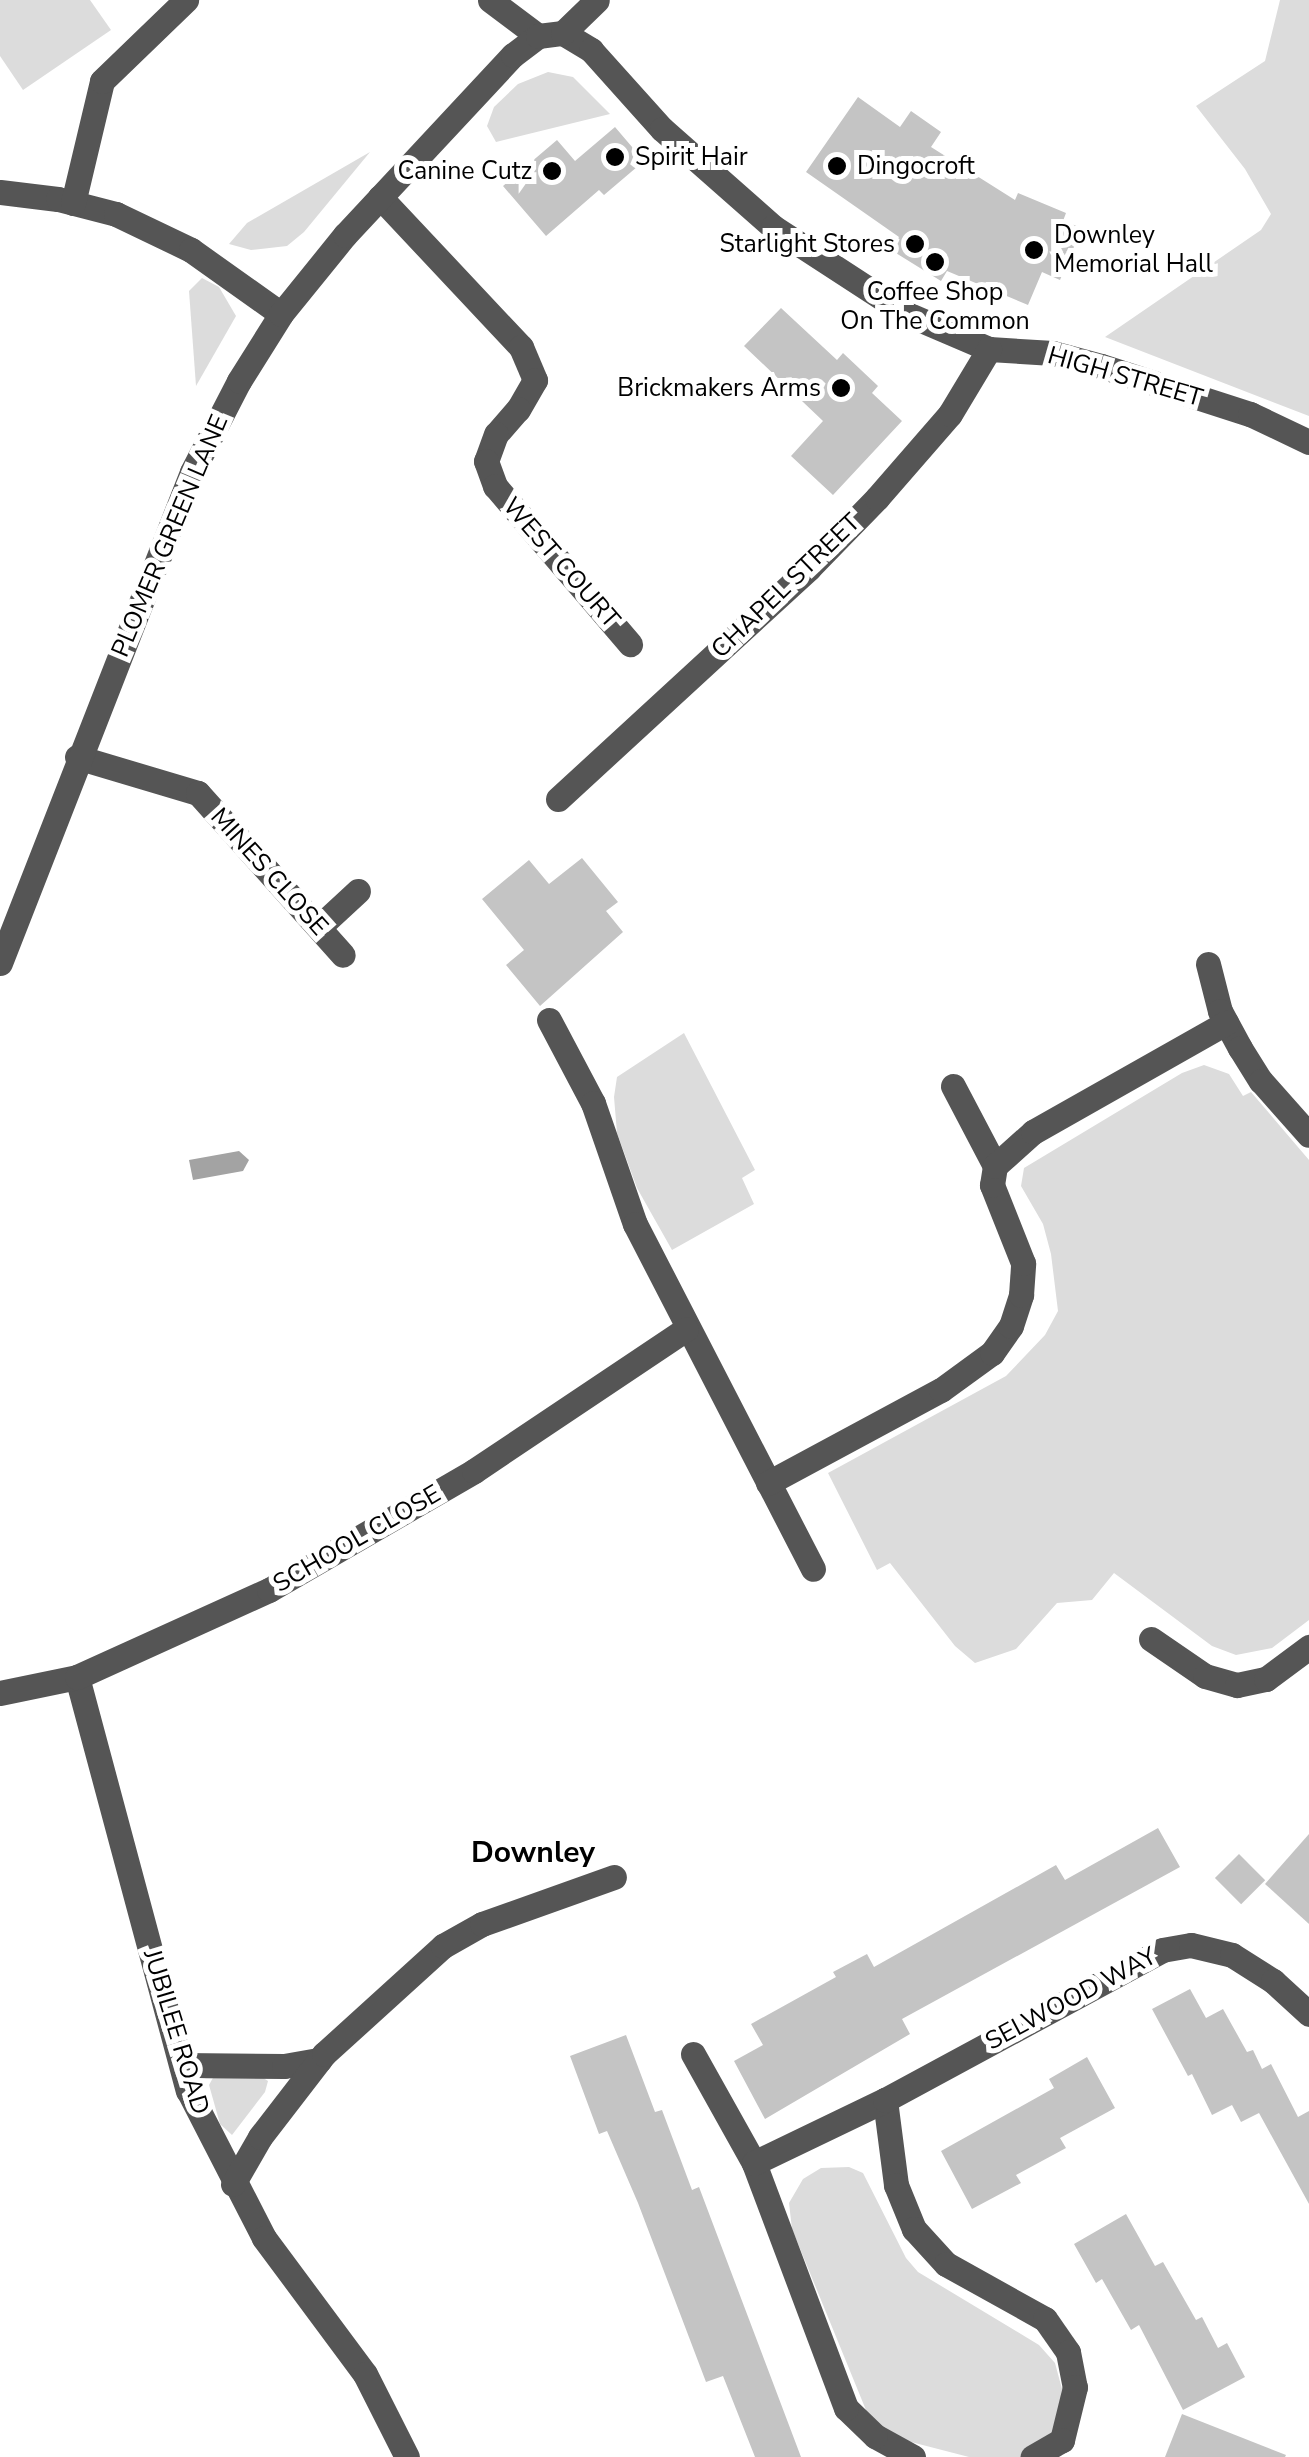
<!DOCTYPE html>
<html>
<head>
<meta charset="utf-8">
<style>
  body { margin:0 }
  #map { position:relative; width:1309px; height:2457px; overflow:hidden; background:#fff; font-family:"Nunito Sans",sans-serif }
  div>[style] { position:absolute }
  .green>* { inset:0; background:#dcdcdc }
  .water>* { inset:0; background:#a3a3a3 }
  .building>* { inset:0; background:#c4c4c4; transform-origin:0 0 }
  .minor>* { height:25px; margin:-12.5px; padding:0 12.5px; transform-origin:12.5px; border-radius:12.5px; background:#555 }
  .dots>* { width:28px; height:28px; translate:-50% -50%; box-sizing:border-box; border:5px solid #fff; border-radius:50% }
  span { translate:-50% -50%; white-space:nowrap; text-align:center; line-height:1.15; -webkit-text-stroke:10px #fff; paint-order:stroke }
  .poi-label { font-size:25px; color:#000 }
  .left { translate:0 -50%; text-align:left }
  .right { translate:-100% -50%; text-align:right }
  .street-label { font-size:25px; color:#000 }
  .quarter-label { font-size:30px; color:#000; font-weight:700 }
</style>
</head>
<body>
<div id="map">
  <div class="green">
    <i style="clip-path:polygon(0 0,90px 0,111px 30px,23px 90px,0 56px)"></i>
    <i style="clip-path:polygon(1280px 0,1309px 0,1309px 416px,1105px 337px,1261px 230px,1271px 214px,1245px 169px,1196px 106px,1265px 61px)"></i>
    <i style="clip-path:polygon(548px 72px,573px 77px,610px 114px,496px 142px,487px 126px,494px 107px,518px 84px)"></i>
    <i style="clip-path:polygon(370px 152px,304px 232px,287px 246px,251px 250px,229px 244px,247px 223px)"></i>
    <i style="clip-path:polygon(202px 278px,219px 287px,236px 316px,196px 386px,189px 291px)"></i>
    <i style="clip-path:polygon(684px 1033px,755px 1170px,742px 1178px,754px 1204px,672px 1250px,637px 1188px,617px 1133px,614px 1097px,617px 1077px)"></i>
    <i style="clip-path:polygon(1204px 1065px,1229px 1074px,1243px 1096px,1251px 1092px,1309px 1160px,1309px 1620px,1272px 1648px,1236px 1655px,1212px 1646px,1114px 1573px,1092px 1600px,1057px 1603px,1016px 1649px,975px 1663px,955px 1646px,890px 1563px,877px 1570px,828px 1473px,1006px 1376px,1045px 1335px,1058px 1311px,1051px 1254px,1043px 1224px,1021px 1186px,1024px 1168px,1182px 1073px)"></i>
    <i style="clip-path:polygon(251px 2070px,268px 2081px,265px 2092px,232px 2135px,220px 2124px,209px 2085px,214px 2076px)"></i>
    <i style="clip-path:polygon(849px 2167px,863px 2173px,906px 2258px,918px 2272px,1039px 2345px,1055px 2363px,1062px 2389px,1058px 2423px,1043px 2445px,1023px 2457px,969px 2457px,884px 2435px,868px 2415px,792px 2229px,789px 2203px,803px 2179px,821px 2168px)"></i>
  </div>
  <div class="water">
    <i style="clip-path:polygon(239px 1151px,249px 1160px,243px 1171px,193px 1180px,189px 1160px)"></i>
  </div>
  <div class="building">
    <i style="clip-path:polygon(858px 97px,900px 127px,911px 111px,941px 132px,931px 147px,1015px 200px,1018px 193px,1066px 213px,1063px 221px,1082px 228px,1060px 280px,1042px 272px,1028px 305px,947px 271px,941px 281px,891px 250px,899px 237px,806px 172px)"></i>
    <i style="clip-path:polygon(615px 127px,644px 161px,604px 195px,599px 190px,546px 236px,503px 186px,557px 140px,575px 161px)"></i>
    <i style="clip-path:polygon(781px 308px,837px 360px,843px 353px,878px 386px,872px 393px,902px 421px,833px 495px,791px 456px,823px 421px,744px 346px)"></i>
    <i style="clip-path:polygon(582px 858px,618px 902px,606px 911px,623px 932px,540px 1006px,506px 965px,524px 950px,482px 899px,529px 860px,549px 884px)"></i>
    <i style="clip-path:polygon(1158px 1828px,1180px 1867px,902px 2019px,910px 2034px,765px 2119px,734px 2061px,763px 2045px,751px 2024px,836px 1977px,833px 1972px,867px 1954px,874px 1967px,1056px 1865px,1065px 1880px)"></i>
    <i style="clip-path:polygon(1309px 1834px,1309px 1924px,1265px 1884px)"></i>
    <i style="left:1239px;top:1854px;width:37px;height:34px;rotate:45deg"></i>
    <i style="clip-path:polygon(1190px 1989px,1206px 2018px,1223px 2009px,1247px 2052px,1253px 2050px,1262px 2069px,1271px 2064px,1298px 2117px,1309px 2111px,1309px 2204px,1259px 2113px,1241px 2122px,1232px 2105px,1212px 2115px,1192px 2074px,1188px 2076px,1152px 2009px)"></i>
    <i style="clip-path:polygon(626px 2035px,655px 2112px,662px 2110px,692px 2190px,699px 2187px,801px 2457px,755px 2457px,723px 2376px,706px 2382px,638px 2203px,607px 2131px,599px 2134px,570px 2056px)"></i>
    <i style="clip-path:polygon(1087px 2057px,1115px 2108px,1060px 2138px,1066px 2148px,1016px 2175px,1021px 2183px,972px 2209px,941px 2151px,1054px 2088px,1049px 2079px)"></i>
    <i style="clip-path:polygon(1126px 2214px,1155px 2266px,1163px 2262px,1196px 2320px,1202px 2317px,1218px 2348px,1227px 2343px,1245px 2377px,1183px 2410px,1139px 2325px,1131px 2330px,1102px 2279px,1096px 2283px,1074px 2244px)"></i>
    <i style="clip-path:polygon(1182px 2414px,1286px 2455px,1285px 2457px,1165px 2457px)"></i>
  </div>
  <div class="minor">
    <i style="left:490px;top:0;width:60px;rotate:36.9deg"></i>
    <i style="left:563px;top:33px;width:33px;rotate:31deg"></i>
    <i style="left:591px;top:50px;width:106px;rotate:48.1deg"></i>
    <i style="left:662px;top:129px;width:148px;rotate:41.4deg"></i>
    <i style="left:773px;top:227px;width:160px;rotate:33deg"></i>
    <i style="left:907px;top:314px;width:89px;rotate:23.1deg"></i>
    <i style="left:989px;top:349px;width:64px;rotate:3.6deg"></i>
    <i style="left:1053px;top:353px;width:50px;rotate:15.2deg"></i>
    <i style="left:1101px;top:366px;width:157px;rotate:17.9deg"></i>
    <i style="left:1250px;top:414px;width:65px;rotate:25.4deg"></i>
    <i style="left:0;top:192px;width:58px;rotate:6.9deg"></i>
    <i style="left:58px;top:199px;width:60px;rotate:14.5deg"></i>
    <i style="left:116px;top:214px;width:83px;rotate:25.6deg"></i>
    <i style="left:191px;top:250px;width:110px;rotate:35.4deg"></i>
    <i style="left:380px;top:197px;width:206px;rotate:46.8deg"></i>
    <i style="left:521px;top:347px;width:36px;rotate:67deg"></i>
    <i style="left:535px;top:380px;width:34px;rotate:120deg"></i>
    <i style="left:518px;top:409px;width:33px;rotate:131deg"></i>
    <i style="left:496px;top:434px;width:29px;rotate:110deg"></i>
    <i style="left:486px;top:461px;width:27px;rotate:70deg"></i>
    <i style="left:495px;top:486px;width:208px;rotate:49.5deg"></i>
    <i style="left:73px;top:203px;width:125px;rotate:-76.6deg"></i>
    <i style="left:102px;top:81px;width:117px;rotate:-44deg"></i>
    <i style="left:77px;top:757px;width:126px;rotate:16.6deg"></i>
    <i style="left:198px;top:793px;width:217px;rotate:48.2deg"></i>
    <i style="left:558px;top:799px;width:341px;rotate:-42.6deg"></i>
    <i style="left:809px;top:568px;width:98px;rotate:-45.8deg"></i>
    <i style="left:877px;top:498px;width:111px;rotate:-49deg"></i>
    <i style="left:950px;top:414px;width:76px;rotate:-59deg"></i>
    <i style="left:319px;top:927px;width:53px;rotate:-42.7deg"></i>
    <i style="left:0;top:963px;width:527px;rotate:-68.64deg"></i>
    <i style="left:192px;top:472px;width:102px;rotate:-62.7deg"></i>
    <i style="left:239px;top:381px;width:79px;rotate:-57.9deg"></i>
    <i style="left:281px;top:314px;width:102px;rotate:-51deg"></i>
    <i style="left:345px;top:235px;width:246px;rotate:-47deg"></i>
    <i style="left:513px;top:55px;width:31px;rotate:-37deg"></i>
    <i style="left:538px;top:36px;width:25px;rotate:-7deg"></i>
    <i style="left:563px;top:33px;width:47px;rotate:-44.1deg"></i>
    <i style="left:1208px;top:964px;width:49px;rotate:75.7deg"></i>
    <i style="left:1220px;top:1011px;width:42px;rotate:61.6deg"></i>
    <i style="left:1240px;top:1048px;width:39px;rotate:58deg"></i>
    <i style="left:1261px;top:1081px;width:72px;rotate:48.4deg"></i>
    <i style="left:549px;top:1020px;width:94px;rotate:62.1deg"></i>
    <i style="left:593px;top:1103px;width:128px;rotate:70.9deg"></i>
    <i style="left:635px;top:1224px;width:388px;rotate:62.7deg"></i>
    <i style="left:953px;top:1086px;width:90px;rotate:62.3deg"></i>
    <i style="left:768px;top:1483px;width:196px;rotate:-28.3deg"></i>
    <i style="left:941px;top:1390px;width:63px;rotate:-36deg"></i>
    <i style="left:992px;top:1353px;width:33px;rotate:-55deg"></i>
    <i style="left:1011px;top:1326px;width:33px;rotate:-72deg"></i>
    <i style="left:1021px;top:1295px;width:32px;rotate:-86deg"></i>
    <i style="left:1023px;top:1263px;width:84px;rotate:-111.7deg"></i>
    <i style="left:992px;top:1185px;width:19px;rotate:-81deg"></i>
    <i style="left:995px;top:1166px;width:51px;rotate:-41.8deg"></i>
    <i style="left:1033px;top:1132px;width:222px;rotate:-29.5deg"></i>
    <i style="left:1151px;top:1639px;width:65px;rotate:34.4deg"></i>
    <i style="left:1205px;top:1676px;width:33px;rotate:16deg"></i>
    <i style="left:1237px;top:1685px;width:30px;rotate:-12deg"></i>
    <i style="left:1266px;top:1679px;width:54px;rotate:-36.7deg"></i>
    <i style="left:77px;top:1677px;width:428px;rotate:75deg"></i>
    <i style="left:188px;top:2090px;width:166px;rotate:62.8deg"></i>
    <i style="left:264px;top:2238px;width:169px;rotate:53.4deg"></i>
    <i style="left:365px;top:2374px;width:93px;rotate:63.2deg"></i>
    <i style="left:0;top:1693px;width:79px;rotate:-11.7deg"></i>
    <i style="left:77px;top:1677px;width:211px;rotate:-24.4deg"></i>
    <i style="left:269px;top:1590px;width:237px;rotate:-30.1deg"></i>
    <i style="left:474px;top:1471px;width:255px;rotate:-33.8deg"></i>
    <i style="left:693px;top:2054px;width:125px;rotate:60.8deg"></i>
    <i style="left:182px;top:2065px;width:102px;rotate:0.6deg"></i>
    <i style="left:284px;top:2066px;width:36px;rotate:-10deg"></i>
    <i style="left:885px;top:2100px;width:86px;rotate:82.6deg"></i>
    <i style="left:896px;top:2185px;width:48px;rotate:67.8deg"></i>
    <i style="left:914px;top:2229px;width:47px;rotate:47.6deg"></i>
    <i style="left:946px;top:2264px;width:113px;rotate:29.1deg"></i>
    <i style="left:1045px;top:2319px;width:40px;rotate:55.1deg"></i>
    <i style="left:1068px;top:2352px;width:36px;rotate:79deg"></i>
    <i style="left:1075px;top:2387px;width:55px;rotate:103.8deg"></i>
    <i style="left:1062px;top:2440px;width:34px;rotate:150deg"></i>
    <i style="left:233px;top:2184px;width:54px;rotate:-60.1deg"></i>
    <i style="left:260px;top:2137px;width:105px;rotate:-52.4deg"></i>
    <i style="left:324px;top:2054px;width:161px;rotate:-42.2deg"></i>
    <i style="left:443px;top:1946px;width:45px;rotate:-29.4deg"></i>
    <i style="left:482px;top:1924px;width:140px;rotate:-19.6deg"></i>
    <i style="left:913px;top:2457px;width:43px;rotate:-151.1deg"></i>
    <i style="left:875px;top:2436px;width:40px;rotate:-136deg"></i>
    <i style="left:846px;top:2408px;width:262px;rotate:-110.6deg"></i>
    <i style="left:754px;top:2163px;width:145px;rotate:-25.7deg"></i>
    <i style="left:885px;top:2100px;width:315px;rotate:-28.4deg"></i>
    <i style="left:1162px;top:1950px;width:29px;rotate:-10deg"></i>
    <i style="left:1191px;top:1945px;width:42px;rotate:13.7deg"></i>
    <i style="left:1232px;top:1955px;width:49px;rotate:32.4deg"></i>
    <i style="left:1273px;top:1981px;width:49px;rotate:42.5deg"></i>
  </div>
  <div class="dots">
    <i style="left:615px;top:157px;background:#000"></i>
    <i style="left:837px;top:166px;background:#000"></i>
    <i style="left:552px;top:171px;background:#000"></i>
    <i style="left:915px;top:244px;background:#000"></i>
    <i style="left:1034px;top:250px;background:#000"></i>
    <i style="left:935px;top:262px;background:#000"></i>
    <i style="left:841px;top:388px;background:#000"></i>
  </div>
  <div class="poi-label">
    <span class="left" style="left:635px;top:157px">Spirit Hair</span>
    <span class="left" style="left:857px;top:166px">Dingocroft</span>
    <span class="right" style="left:532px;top:171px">Canine Cutz</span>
    <span class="left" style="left:1054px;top:250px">Downley<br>Memorial Hall</span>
    <span class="right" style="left:895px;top:244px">Starlight Stores</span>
    <span style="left:935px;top:307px">Coffee Shop<br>On The Common</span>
    <span class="right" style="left:821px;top:388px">Brickmakers Arms</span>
  </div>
  <div class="street-label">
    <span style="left:1125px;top:377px;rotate:16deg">HIGH STREET</span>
    <span style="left:170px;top:536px;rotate:-67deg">PLOMER GREEN LANE</span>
    <span style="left:561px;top:563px;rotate:49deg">WEST COURT</span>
    <span style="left:786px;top:586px;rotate:-44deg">CHAPEL STREET</span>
    <span style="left:269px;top:872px;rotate:48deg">MINES CLOSE</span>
    <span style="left:357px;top:1539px;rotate:-30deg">SCHOOL CLOSE</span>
    <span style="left:1071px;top:1999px;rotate:-28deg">SELWOOD WAY</span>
    <span style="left:176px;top:2032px;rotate:73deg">JUBILEE ROAD</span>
  </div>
  <div class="quarter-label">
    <span style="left:533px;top:1853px">Downley</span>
  </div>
</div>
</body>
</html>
